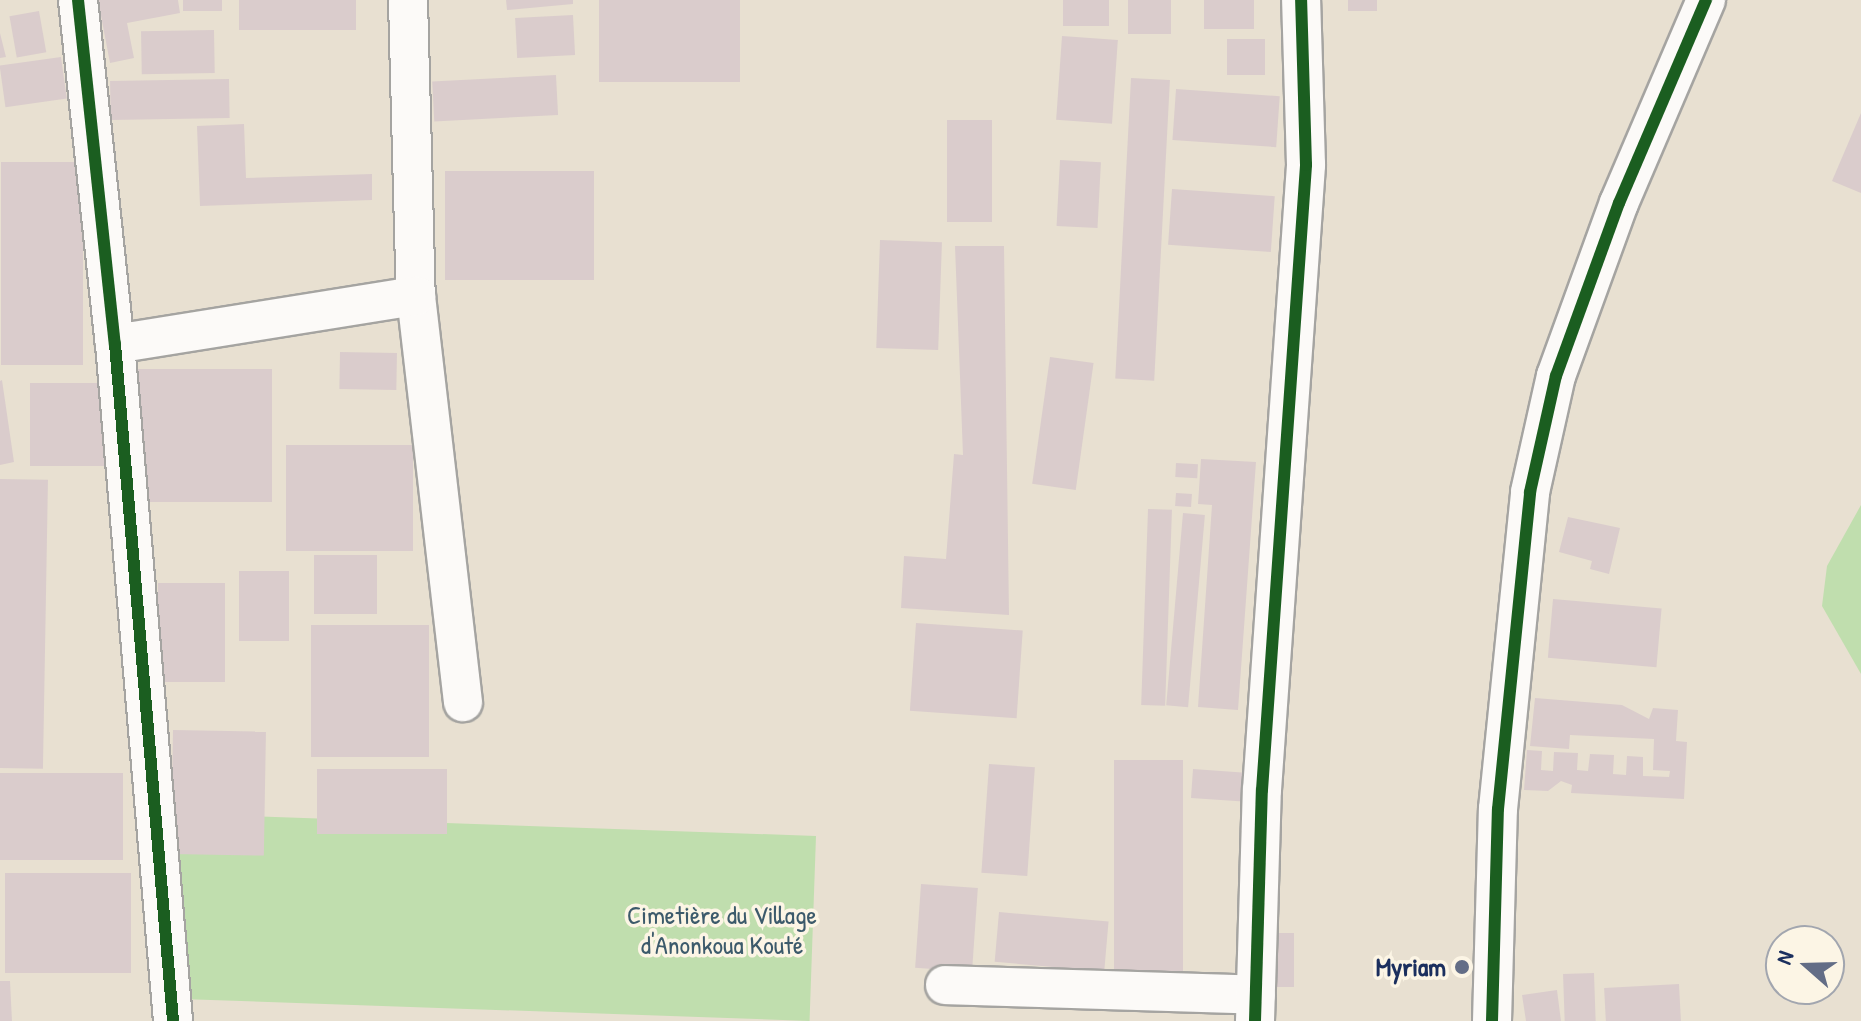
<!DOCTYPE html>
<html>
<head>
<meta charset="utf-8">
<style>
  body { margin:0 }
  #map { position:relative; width:1861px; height:1021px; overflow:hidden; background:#e8e0d1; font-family:"Patrick Hand",sans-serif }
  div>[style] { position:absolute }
  .green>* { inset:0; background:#c0deae; transform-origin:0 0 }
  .building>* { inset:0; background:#dacccc; transform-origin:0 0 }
  .roads { filter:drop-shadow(2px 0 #a5a4a1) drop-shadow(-2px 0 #a5a4a1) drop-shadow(0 2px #a5a4a1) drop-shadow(0 -2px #a5a4a1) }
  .minor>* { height:38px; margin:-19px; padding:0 19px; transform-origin:19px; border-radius:19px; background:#fcfaf8 }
  .cycleway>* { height:12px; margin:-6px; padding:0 6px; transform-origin:6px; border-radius:6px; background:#1b5e20 }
  .dots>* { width:22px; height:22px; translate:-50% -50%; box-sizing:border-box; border:4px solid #fcf5e5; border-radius:50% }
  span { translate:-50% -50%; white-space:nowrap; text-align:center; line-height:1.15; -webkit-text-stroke:7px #fcf5e5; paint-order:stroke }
  .park-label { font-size:26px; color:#3c5a6b }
  .poi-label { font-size:26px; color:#1b2f5e; font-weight:700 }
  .right { translate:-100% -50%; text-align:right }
  .north { position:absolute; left:1765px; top:925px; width:80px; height:80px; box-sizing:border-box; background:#fcf5e5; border:2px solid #a2a6af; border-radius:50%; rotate:290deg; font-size:22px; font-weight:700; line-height:32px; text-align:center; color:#1b2f5e }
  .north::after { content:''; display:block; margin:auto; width:28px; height:36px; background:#636d86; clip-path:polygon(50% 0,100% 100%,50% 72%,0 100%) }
</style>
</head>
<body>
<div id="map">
  <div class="green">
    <i style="clip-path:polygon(1861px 505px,1861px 674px,1822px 606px,1827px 566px)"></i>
    <i style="left:816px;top:836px;width:185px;height:644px;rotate:92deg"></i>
  </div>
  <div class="building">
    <i style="clip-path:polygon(98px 0,178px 0,180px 13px,127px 23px,134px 58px,110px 63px)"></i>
    <i style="left:183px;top:0;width:39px;height:11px"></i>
    <i style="left:239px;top:0;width:117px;height:30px"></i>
    <i style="clip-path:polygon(506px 0,573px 0,573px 4px,507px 10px)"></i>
    <i style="left:599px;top:0;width:141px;height:82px"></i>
    <i style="left:1063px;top:0;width:46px;height:26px"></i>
    <i style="left:1128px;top:0;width:43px;height:34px"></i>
    <i style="left:1204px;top:0;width:50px;height:29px"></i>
    <i style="left:1348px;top:0;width:29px;height:11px"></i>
    <i style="left:39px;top:11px;width:42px;height:30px;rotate:80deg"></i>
    <i style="left:573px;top:15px;width:40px;height:58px;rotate:87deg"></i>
    <i style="left:214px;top:30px;width:43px;height:73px;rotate:89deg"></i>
    <i style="clip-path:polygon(0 33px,6px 57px,0 58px)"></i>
    <i style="left:1062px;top:36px;width:56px;height:84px;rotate:4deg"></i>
    <i style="left:1227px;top:39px;width:38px;height:36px"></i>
    <i style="left:61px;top:57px;width:42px;height:62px;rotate:82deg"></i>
    <i style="left:556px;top:75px;width:40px;height:124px;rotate:87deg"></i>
    <i style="left:1131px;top:78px;width:39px;height:301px;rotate:3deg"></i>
    <i style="left:229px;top:79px;width:39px;height:119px;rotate:89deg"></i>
    <i style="left:1176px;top:89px;width:104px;height:51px;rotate:4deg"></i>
    <i style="clip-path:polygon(1861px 113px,1861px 193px,1832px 181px)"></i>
    <i style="left:947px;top:120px;width:45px;height:102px"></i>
    <i style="clip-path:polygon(244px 124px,246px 178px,372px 174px,372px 200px,200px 206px,197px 126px)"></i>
    <i style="left:1060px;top:160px;width:41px;height:66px;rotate:3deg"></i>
    <i style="left:1px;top:162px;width:82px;height:203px"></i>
    <i style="left:445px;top:171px;width:149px;height:109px"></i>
    <i style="left:1172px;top:189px;width:103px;height:56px;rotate:4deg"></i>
    <i style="left:880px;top:240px;width:62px;height:108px;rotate:2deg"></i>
    <i style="clip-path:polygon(955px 246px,1004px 246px,1009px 615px,901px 608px,904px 556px,946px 559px,954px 454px,963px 455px)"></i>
    <i style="left:340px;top:352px;width:57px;height:37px;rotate:1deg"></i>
    <i style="left:1050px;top:357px;width:44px;height:128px;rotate:8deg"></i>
    <i style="left:135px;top:369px;width:137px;height:133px"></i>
    <i style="clip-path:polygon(2px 380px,14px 462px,0 465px,0 381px)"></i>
    <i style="left:30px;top:383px;width:77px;height:83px"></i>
    <i style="left:286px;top:445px;width:127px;height:106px"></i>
    <i style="clip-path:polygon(1201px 459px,1256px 462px,1238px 710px,1198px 707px,1212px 505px,1198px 504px)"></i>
    <i style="left:1176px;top:463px;width:22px;height:14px;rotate:3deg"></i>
    <i style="left:0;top:479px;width:48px;height:289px;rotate:1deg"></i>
    <i style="left:1176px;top:493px;width:16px;height:13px;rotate:4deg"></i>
    <i style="left:1148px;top:509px;width:24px;height:196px;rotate:2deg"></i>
    <i style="left:1183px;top:513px;width:22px;height:193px;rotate:5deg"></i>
    <i style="clip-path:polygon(1568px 517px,1620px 528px,1609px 574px,1590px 569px,1592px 561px,1559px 552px)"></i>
    <i style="left:314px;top:555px;width:63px;height:59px"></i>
    <i style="left:239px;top:571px;width:50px;height:70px"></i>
    <i style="left:158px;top:583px;width:67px;height:99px"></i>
    <i style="left:1553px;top:599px;width:109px;height:59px;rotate:5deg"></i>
    <i style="left:916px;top:623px;width:107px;height:88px;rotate:4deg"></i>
    <i style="left:311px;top:625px;width:118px;height:132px"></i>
    <i style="clip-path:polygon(1535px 698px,1622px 705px,1649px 719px,1653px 708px,1678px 710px,1676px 741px,1687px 742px,1684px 799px,1571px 793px,1572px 785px,1561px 781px,1548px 791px,1524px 790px,1527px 750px,1542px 751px,1541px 770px,1553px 771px,1554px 752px,1578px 753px,1577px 770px,1588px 771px,1590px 754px,1614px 755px,1613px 774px,1626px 775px,1627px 756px,1643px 757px,1643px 776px,1669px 777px,1670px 771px,1653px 770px,1654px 739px,1570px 735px,1569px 749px,1530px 746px)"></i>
    <i style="left:173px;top:730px;width:93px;height:124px;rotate:1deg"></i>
    <i style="left:1183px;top:760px;width:223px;height:69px;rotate:90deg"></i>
    <i style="left:989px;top:764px;width:46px;height:109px;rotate:4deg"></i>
    <i style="left:317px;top:769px;width:130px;height:65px"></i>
    <i style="left:1193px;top:769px;width:56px;height:29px;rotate:4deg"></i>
    <i style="left:0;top:773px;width:123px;height:87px"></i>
    <i style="left:5px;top:873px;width:126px;height:100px"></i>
    <i style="left:921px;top:884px;width:57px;height:84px;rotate:4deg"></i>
    <i style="left:999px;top:912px;width:110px;height:50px;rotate:5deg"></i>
    <i style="left:1263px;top:933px;width:31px;height:54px"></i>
    <i style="left:1594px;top:973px;width:48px;height:31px;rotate:88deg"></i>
    <i style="clip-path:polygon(0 981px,10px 981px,12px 1021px,0 1021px)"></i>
    <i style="left:1679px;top:984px;width:37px;height:75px;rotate:87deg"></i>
    <i style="clip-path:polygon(1557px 990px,1561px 1021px,1526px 1021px,1522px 995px)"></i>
  </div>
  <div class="roads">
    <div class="minor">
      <i style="left:78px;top:0;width:346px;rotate:83.9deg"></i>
      <i style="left:115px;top:344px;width:679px;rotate:85.1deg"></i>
      <i style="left:408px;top:0;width:296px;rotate:88.5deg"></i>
      <i style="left:416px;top:296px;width:409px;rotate:83.4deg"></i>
      <i style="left:115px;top:344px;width:305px;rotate:-9.1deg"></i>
      <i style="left:945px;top:985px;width:311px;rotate:1.8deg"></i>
      <i style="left:1255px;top:1021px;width:231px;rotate:-88.3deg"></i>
      <i style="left:1262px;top:790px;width:627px;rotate:-85.97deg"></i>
      <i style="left:1306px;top:165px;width:165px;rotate:-91.7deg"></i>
      <i style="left:1492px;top:1021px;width:212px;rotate:-88.4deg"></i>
      <i style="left:1498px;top:809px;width:319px;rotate:-84.2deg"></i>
      <i style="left:1530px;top:492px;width:119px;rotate:-77.4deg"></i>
      <i style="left:1556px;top:376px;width:184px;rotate:-70deg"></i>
      <i style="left:1619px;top:203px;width:221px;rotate:-66.8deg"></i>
    </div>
  </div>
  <div class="cycleway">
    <i style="left:78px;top:0;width:346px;rotate:83.9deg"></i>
    <i style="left:115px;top:344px;width:679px;rotate:85.1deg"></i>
    <i style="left:1255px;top:1021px;width:231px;rotate:-88.3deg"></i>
    <i style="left:1262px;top:790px;width:627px;rotate:-85.97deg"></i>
    <i style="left:1306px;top:165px;width:165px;rotate:-91.7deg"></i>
    <i style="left:1492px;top:1021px;width:212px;rotate:-88.4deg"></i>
    <i style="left:1498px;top:809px;width:319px;rotate:-84.2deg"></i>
    <i style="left:1530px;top:492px;width:119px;rotate:-77.4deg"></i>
    <i style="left:1556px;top:376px;width:184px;rotate:-70deg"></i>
    <i style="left:1619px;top:203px;width:221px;rotate:-66.8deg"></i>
  </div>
  <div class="dots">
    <i style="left:1462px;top:967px;background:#636d86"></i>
  </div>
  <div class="park-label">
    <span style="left:722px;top:930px">Cimetière du Village<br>d'Anonkoua Kouté</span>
  </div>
  <div class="poi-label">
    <span class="right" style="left:1446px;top:967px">Myriam</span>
  </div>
  <div class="north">N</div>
</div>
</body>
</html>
